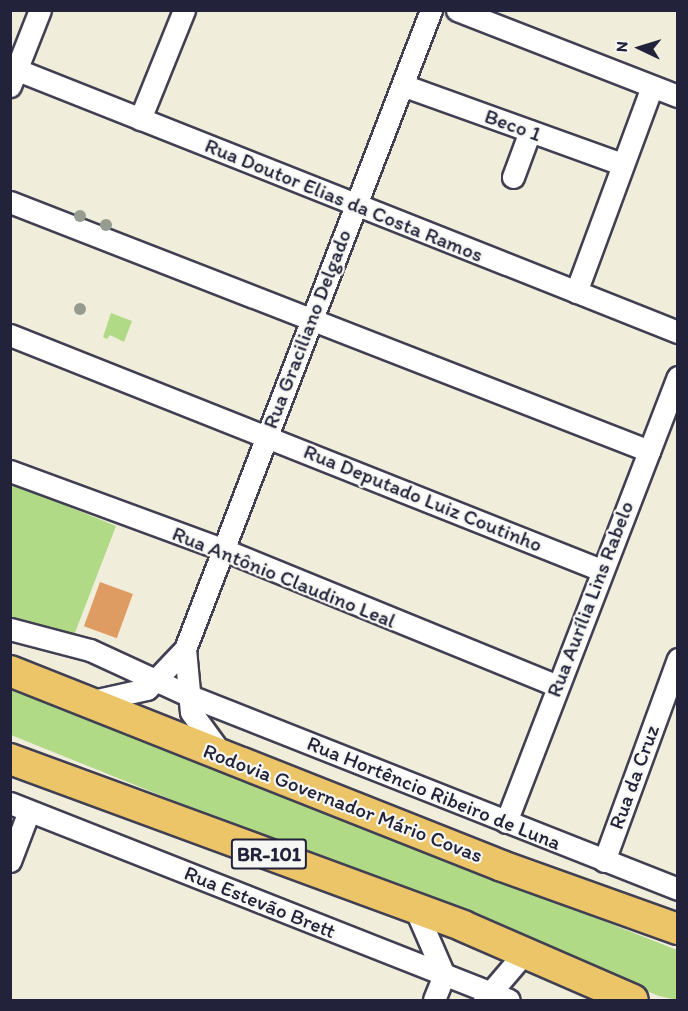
<!DOCTYPE html>
<html>
<head>
<meta charset="utf-8">
<style>
  body { margin:0 }
  #map { position:relative; width:688px; height:1011px; overflow:hidden; background:#f0eddb; font-family:Itim,sans-serif }
  div>[style] { position:absolute }
  .green>* { inset:0; background:#b1da86 }
  .building>* { inset:0; background:#df9c62; transform-origin:0 0 }
  .roads { filter:drop-shadow(2px 0 #414053) drop-shadow(-2px 0 #414053) drop-shadow(0 2px #414053) drop-shadow(0 -2px #414053) }
  .minor>* { height:21px; margin:-10.5px; padding:0 10.5px; transform-origin:10.5px; border-radius:10.5px; background:#fff }
  .highway>* { height:30px; margin:-15px; padding:0 15px; transform-origin:15px; border-radius:15px; background:#edc569 }
  .trees>* { width:12px; height:12px; margin:-6px; border-radius:50%; background:#969c90 }
  span { translate:-50% -50%; white-space:nowrap; text-align:center; line-height:1.15; -webkit-text-stroke:4.5px #f6f6f2; paint-order:stroke }
  .shield-label span { padding:2px 4px; background:#f6f6f2; border:2px solid; border-radius:4px; -webkit-text-stroke-width:0 }
  .shield-label { font-size:20px; color:#22223b; font-weight:700 }
  .street-label { font-size:21px; color:#22223b }
  .frame { position:absolute; inset:0; border:12px solid #22223b; pointer-events:none }
  .north { position:absolute; left:610px; top:18px; width:60px; height:60px; -webkit-text-stroke:4px #f6f6f2; paint-order:stroke; rotate:274deg; font-size:16px; font-weight:700; line-height:24px; text-align:center; color:#22223b }
  .north::after { content:''; display:block; margin:auto; width:21px; height:27px; background:#22223b; clip-path:polygon(50% 0,100% 100%,50% 72%,0 100%) }
</style>
</head>
<body>
<div id="map">
  <div class="green">
    <i style="clip-path:polygon(111px 313px,132px 321px,124px 342px,110px 335px,107px 339px,103px 337px)"></i>
    <i style="clip-path:polygon(11px 483px,116px 526px,71px 643px,11px 628px)"></i>
    <i style="clip-path:polygon(10px 687px,677px 950px,677px 1000px,659px 996px,11px 735px)"></i>
  </div>
  <div class="building">
    <i style="left:100px;top:582px;width:35px;height:47px;rotate:20deg"></i>
  </div>
  <div class="roads">
    <div class="minor">
      <i style="left:457px;top:10px;width:237px;rotate:21.3deg"></i>
      <i style="left:10px;top:67px;width:719px;rotate:21.64deg"></i>
      <i style="left:10px;top:86px;width:82px;rotate:-68.5deg"></i>
      <i style="left:405px;top:86px;width:231px;rotate:19.8deg"></i>
      <i style="left:140px;top:119px;width:118px;rotate:-68deg"></i>
      <i style="left:513px;top:177px;width:49px;rotate:-69.7deg"></i>
      <i style="left:10px;top:202px;width:686px;rotate:21.29deg"></i>
      <i style="left:576px;top:292px;width:219px;rotate:-69.7deg"></i>
      <i style="left:10px;top:335px;width:636px;rotate:21.68deg"></i>
      <i style="left:10px;top:471px;width:226px;rotate:20.2deg"></i>
      <i style="left:222px;top:549px;width:361px;rotate:22.2deg"></i>
      <i style="left:10px;top:629px;width:83px;rotate:14.7deg"></i>
      <i style="left:90px;top:650px;width:110px;rotate:24.7deg"></i>
      <i style="left:190px;top:696px;width:525px;rotate:21.58deg"></i>
      <i style="left:185px;top:649px;width:63px;rotate:84.6deg"></i>
      <i style="left:191px;top:712px;width:51px;rotate:53.8deg"></i>
      <i style="left:88px;top:702px;width:60px;rotate:-12.4deg"></i>
      <i style="left:147px;top:689px;width:55px;rotate:-46.5deg"></i>
      <i style="left:185px;top:649px;width:685px;rotate:-68.94deg"></i>
      <i style="left:10px;top:803px;width:536px;rotate:21.54deg"></i>
      <i style="left:506px;top:822px;width:477px;rotate:-68.9deg"></i>
      <i style="left:10px;top:861px;width:53px;rotate:-69.2deg"></i>
      <i style="left:604px;top:861px;width:215px;rotate:-69.9deg"></i>
      <i style="left:415px;top:908px;width:73px;rotate:66.6deg"></i>
      <i style="left:444px;top:975px;width:27px;rotate:112deg"></i>
      <i style="left:484px;top:1000px;width:65px;rotate:-49.4deg"></i>
    </div>
    <div class="highway">
      <i style="left:10px;top:671px;width:529px;rotate:21.62deg"></i>
      <i style="left:502px;top:866px;width:187px;rotate:19.7deg"></i>
      <i style="left:10px;top:759px;width:483px;rotate:20.2deg"></i>
      <i style="left:463px;top:926px;width:185px;rotate:23.5deg"></i>
    </div>
  </div>
  <div class="trees">
    <i style="left:80px;top:216px"></i>
    <i style="left:106px;top:225px"></i>
    <i style="left:80px;top:309px"></i>
  </div>
  <div class="shield-label">
    <span style="left:269px;top:854px">BR-101</span>
  </div>
  <div class="street-label">
    <span style="left:513px;top:125px;rotate:20deg">Beco 1</span>
    <span style="left:344px;top:200px;rotate:22deg">Rua Doutor Elias da Costa Ramos</span>
    <span style="left:307px;top:329px;rotate:-69deg">Rua Graciliano Delgado</span>
    <span style="left:423px;top:498px;rotate:22deg">Rua Deputado Luiz Coutinho</span>
    <span style="left:284px;top:577px;rotate:22deg">Rua Antônio Claudino Leal</span>
    <span style="left:590px;top:599px;rotate:-69deg">Rua Aurília Lins Rabelo</span>
    <span style="left:634px;top:777px;rotate:-70deg">Rua da Cruz</span>
    <span style="left:434px;top:793px;rotate:22deg">Rua Hortêncio Ribeiro de Luna</span>
    <span style="left:343px;top:803px;rotate:21deg">Rodovia Governador Mário Covas</span>
    <span style="left:260px;top:902px;rotate:22deg">Rua Estevão Brett</span>
  </div>
  <div class="frame"></div>
  <div class="north">N</div>
</div>
</body>
</html>
